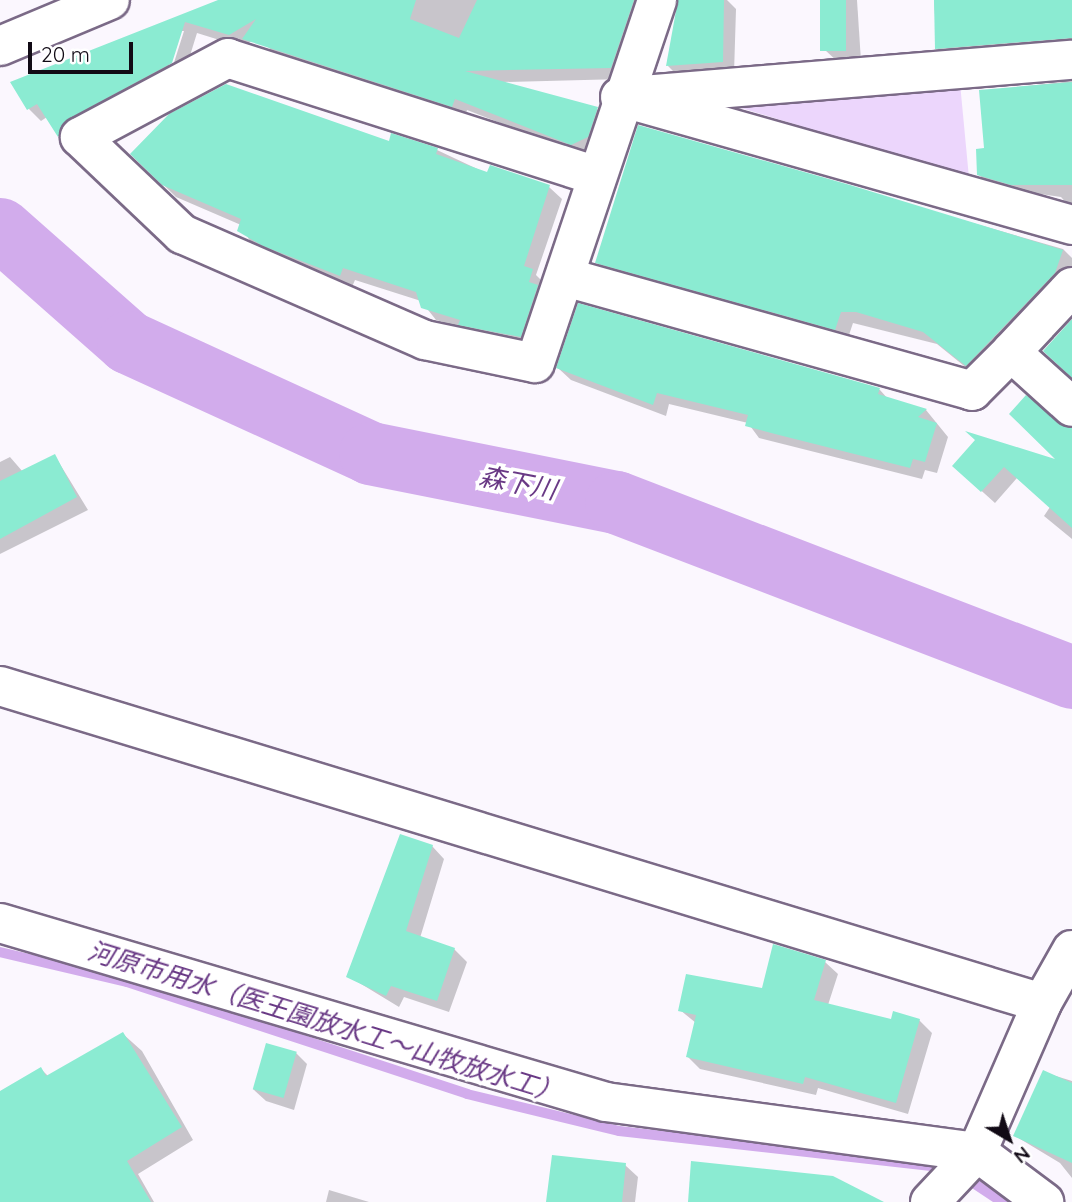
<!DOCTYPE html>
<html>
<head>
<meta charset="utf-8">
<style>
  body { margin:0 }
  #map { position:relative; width:1072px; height:1202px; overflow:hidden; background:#fbf7fe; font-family:Quicksand,"Noto Sans JP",sans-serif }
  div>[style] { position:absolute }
  .green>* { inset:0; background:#ecd6fc }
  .shadow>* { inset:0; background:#0003 }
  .stream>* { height:10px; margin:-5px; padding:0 5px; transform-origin:5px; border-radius:5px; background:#d2acec }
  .river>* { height:63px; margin:-31.5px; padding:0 31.5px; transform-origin:31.5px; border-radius:31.5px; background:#d2acec }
  .building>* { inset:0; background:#8bebd2; transform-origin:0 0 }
  .roads { filter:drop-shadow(2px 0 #7b6a87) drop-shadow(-2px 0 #7b6a87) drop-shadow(0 2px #7b6a87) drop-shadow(0 -2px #7b6a87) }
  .minor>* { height:38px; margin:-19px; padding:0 19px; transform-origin:19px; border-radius:19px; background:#fff }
  .highway>* { height:38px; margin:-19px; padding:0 19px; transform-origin:19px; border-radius:19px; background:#fff }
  span { translate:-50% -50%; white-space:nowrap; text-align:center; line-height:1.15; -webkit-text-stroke:7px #fff; paint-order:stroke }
  .water-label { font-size:26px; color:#693985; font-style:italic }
  .north { position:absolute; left:974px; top:1104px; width:70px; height:70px; -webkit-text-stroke:5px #fff; paint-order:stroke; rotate:141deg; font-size:19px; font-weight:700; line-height:28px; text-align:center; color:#110a15 }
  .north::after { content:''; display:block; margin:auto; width:24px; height:32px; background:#110a15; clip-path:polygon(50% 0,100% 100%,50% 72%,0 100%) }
  .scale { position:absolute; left:28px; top:42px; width:105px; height:32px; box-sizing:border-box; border:4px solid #110a15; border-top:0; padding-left:9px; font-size:21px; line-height:24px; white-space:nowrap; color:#110a15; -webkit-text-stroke:5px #fff; paint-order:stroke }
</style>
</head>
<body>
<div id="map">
  <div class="green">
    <i style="clip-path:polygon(960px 83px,969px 178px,712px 99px)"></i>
  </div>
  <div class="shadow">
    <i style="clip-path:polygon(evenodd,221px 0,251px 0,267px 32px,242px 47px,197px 33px,184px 75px,71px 148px,47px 117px,41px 121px,29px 109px,12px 83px,221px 0,180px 31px,184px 31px,171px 72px,167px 71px,180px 31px)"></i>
    <i style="clip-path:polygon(283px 0,641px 0,623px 79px,503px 82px,597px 109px,609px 121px,585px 156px,467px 110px,465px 118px,279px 58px,267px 46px)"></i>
    <i style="clip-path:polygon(680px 0,727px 0,736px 9px,734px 74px,680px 78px,668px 66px)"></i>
    <i style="clip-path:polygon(822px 0,857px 0,861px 61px,838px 62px,825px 50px)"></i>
    <i style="clip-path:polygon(934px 0,1072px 0,1072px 51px,949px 61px,937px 48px)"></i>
    <i style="clip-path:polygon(1072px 81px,1072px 209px,1061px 197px,992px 187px,979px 175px,985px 150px,981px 91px)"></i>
    <i style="clip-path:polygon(639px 127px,1063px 249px,1072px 258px,1072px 271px,979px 378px,937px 344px,853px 323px,847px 341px,609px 274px,597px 262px)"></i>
    <i style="clip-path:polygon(390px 143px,437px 150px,488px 174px,491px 167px,549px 187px,562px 199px,536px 275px,544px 283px,533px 348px,436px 320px,421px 301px,355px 280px,352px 287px,251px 243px,241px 225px,176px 197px,132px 154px)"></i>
    <i style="clip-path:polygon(579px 306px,880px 390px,889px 400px,926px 410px,948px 437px,937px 473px,925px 470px,922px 479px,759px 438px,748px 423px,669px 404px,666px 416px,571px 380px,558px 368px)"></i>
    <i style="clip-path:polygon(1072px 428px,1072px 539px,1044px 516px,1050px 507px,1017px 478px,995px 503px,954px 466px,1061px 462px)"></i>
    <i style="clip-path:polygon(55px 456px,88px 510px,0 554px,0 462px,10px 457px,23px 472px)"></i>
    <i style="clip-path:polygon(432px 846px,444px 859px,420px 938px,454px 949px,467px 962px,449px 1012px,404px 997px,399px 1007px,348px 976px)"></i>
    <i style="clip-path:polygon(825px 962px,838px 974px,828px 1005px,892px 1021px,919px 1020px,932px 1033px,908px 1114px,818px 1088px,816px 1095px,700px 1069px,688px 1057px,696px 1023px,680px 1010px,763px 990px)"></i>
    <i style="clip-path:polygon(123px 1034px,142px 1051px,193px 1140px,138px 1174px,154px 1202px,0 1202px,0 1093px,41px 1069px,49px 1077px)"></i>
    <i style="clip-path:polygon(295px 1052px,307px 1064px,294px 1110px,266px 1101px,253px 1089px)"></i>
    <i style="clip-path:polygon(1043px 1072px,1072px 1081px,1072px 1178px,1060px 1163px,1015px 1136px)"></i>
    <i style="clip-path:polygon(625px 1165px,638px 1177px,635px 1202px,548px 1202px)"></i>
    <i style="clip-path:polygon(329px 1190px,369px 1202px,326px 1202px)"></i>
  </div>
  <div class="stream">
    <i style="left:0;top:952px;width:130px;rotate:13.3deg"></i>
    <i style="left:127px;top:982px;width:358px;rotate:18.2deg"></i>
    <i style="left:467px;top:1094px;width:156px;rotate:13.7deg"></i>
    <i style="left:619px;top:1131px;width:332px;rotate:6.4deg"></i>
    <i style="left:963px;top:1176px;width:47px;rotate:33.7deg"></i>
  </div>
  <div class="river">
    <i style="left:0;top:229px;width:171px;rotate:41.4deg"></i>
    <i style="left:128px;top:342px;width:266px;rotate:24.6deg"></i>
    <i style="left:370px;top:453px;width:251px;rotate:11.3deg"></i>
    <i style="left:616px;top:502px;width:488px;rotate:21deg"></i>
  </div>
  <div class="building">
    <i style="clip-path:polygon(218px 0,416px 0,410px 19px,459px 38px,477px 0,634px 0,611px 68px,465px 71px,598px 107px,588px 137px,571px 145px,455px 99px,452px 107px,242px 39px,256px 19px,229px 35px,185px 22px,172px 63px,70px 118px,58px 137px,37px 104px,27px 110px,10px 82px)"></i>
    <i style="clip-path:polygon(678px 0,724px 0,723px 62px,666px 66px)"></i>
    <i style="left:820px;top:0;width:26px;height:51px"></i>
    <i style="clip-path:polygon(934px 0,1072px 0,1072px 38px,935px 49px)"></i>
    <i style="clip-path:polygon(1072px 82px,1072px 185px,1011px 185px,977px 175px,976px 149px,984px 148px,979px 90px)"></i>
    <i style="clip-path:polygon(226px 84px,389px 141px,391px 133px,438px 148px,436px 154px,487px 172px,490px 165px,550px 185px,524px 266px,533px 269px,529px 282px,538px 285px,521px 337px,458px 325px,460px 320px,421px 308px,416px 292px,343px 268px,340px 276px,263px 246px,237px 231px,241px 219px,162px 185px,130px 154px,169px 114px)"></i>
    <i style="clip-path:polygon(638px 125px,850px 185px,1063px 250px,1055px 273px,966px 366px,923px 332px,856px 312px,841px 312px,835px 330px,595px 263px)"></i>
    <i style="clip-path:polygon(578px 303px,880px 388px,878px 394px,927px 409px,918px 417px,937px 423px,925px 462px,913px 459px,910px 468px,775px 434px,745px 426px,748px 415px,657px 393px,653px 405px,556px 368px)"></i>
    <i style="clip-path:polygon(1072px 319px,1072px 378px,1043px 351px)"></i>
    <i style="clip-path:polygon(1026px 395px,1072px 428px,1072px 528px,1004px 467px,981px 492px,952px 466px,975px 440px,965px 431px,1055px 459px,1009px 414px)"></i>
    <i style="clip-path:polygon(55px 454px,77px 497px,0 539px,0 481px)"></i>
    <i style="clip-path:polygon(400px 834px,433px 845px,406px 931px,455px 948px,437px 1001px,391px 986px,386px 996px,346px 977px)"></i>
    <i style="clip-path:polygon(773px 944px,826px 960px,814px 1000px,891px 1019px,893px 1011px,920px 1019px,896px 1103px,805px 1077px,803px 1084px,686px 1057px,696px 1015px,678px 1011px,686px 974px,762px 988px)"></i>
    <i style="clip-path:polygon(123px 1032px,182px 1127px,127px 1161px,151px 1202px,0 1202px,0 1091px,41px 1067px,46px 1076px)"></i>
    <i style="left:266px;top:1043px;width:32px;height:48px;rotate:16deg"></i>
    <i style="clip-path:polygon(1043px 1070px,1072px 1083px,1072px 1163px,1013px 1136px)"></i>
    <i style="clip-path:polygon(552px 1155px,626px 1163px,622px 1202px,546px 1202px)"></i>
    <i style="clip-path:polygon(691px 1161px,833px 1176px,884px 1202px,688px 1202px)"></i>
  </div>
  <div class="roads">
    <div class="minor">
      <i style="left:643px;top:95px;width:430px;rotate:-4.7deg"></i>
      <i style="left:620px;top:97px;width:470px;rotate:15.8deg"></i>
      <i style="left:597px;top:176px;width:387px;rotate:-162.3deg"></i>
      <i style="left:228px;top:58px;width:168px;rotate:151.9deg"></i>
      <i style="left:80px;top:137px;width:141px;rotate:43.6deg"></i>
      <i style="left:182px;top:234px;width:265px;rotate:23.6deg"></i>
      <i style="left:425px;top:340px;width:112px;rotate:11.8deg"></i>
      <i style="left:535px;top:363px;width:383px;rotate:-71.4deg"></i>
      <i style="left:565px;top:277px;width:423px;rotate:15.6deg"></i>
      <i style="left:972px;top:391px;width:55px;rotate:-45deg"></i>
      <i style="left:1072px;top:287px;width:89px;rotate:133.2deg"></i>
      <i style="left:1011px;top:352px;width:82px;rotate:42deg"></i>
      <i style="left:0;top:686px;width:1089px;rotate:16.92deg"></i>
      <i style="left:0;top:923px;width:632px;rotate:16.46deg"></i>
      <i style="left:606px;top:1102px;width:374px;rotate:7.7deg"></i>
      <i style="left:977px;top:1152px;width:84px;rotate:36.7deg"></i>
      <i style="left:930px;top:1202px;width:69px;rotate:-46.8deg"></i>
      <i style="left:977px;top:1152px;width:163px;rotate:-66.4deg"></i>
      <i style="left:1042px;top:1003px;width:61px;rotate:-60.5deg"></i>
    </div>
    <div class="highway">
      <i style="left:0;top:46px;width:119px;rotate:-22.7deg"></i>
    </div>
  </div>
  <div class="water-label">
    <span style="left:518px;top:483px;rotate:11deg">森下川</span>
    <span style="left:325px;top:1022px;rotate:17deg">河原市用水（医王園放水工～山牧放水工）</span>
  </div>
  <div class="north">N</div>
  <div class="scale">20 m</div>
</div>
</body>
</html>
